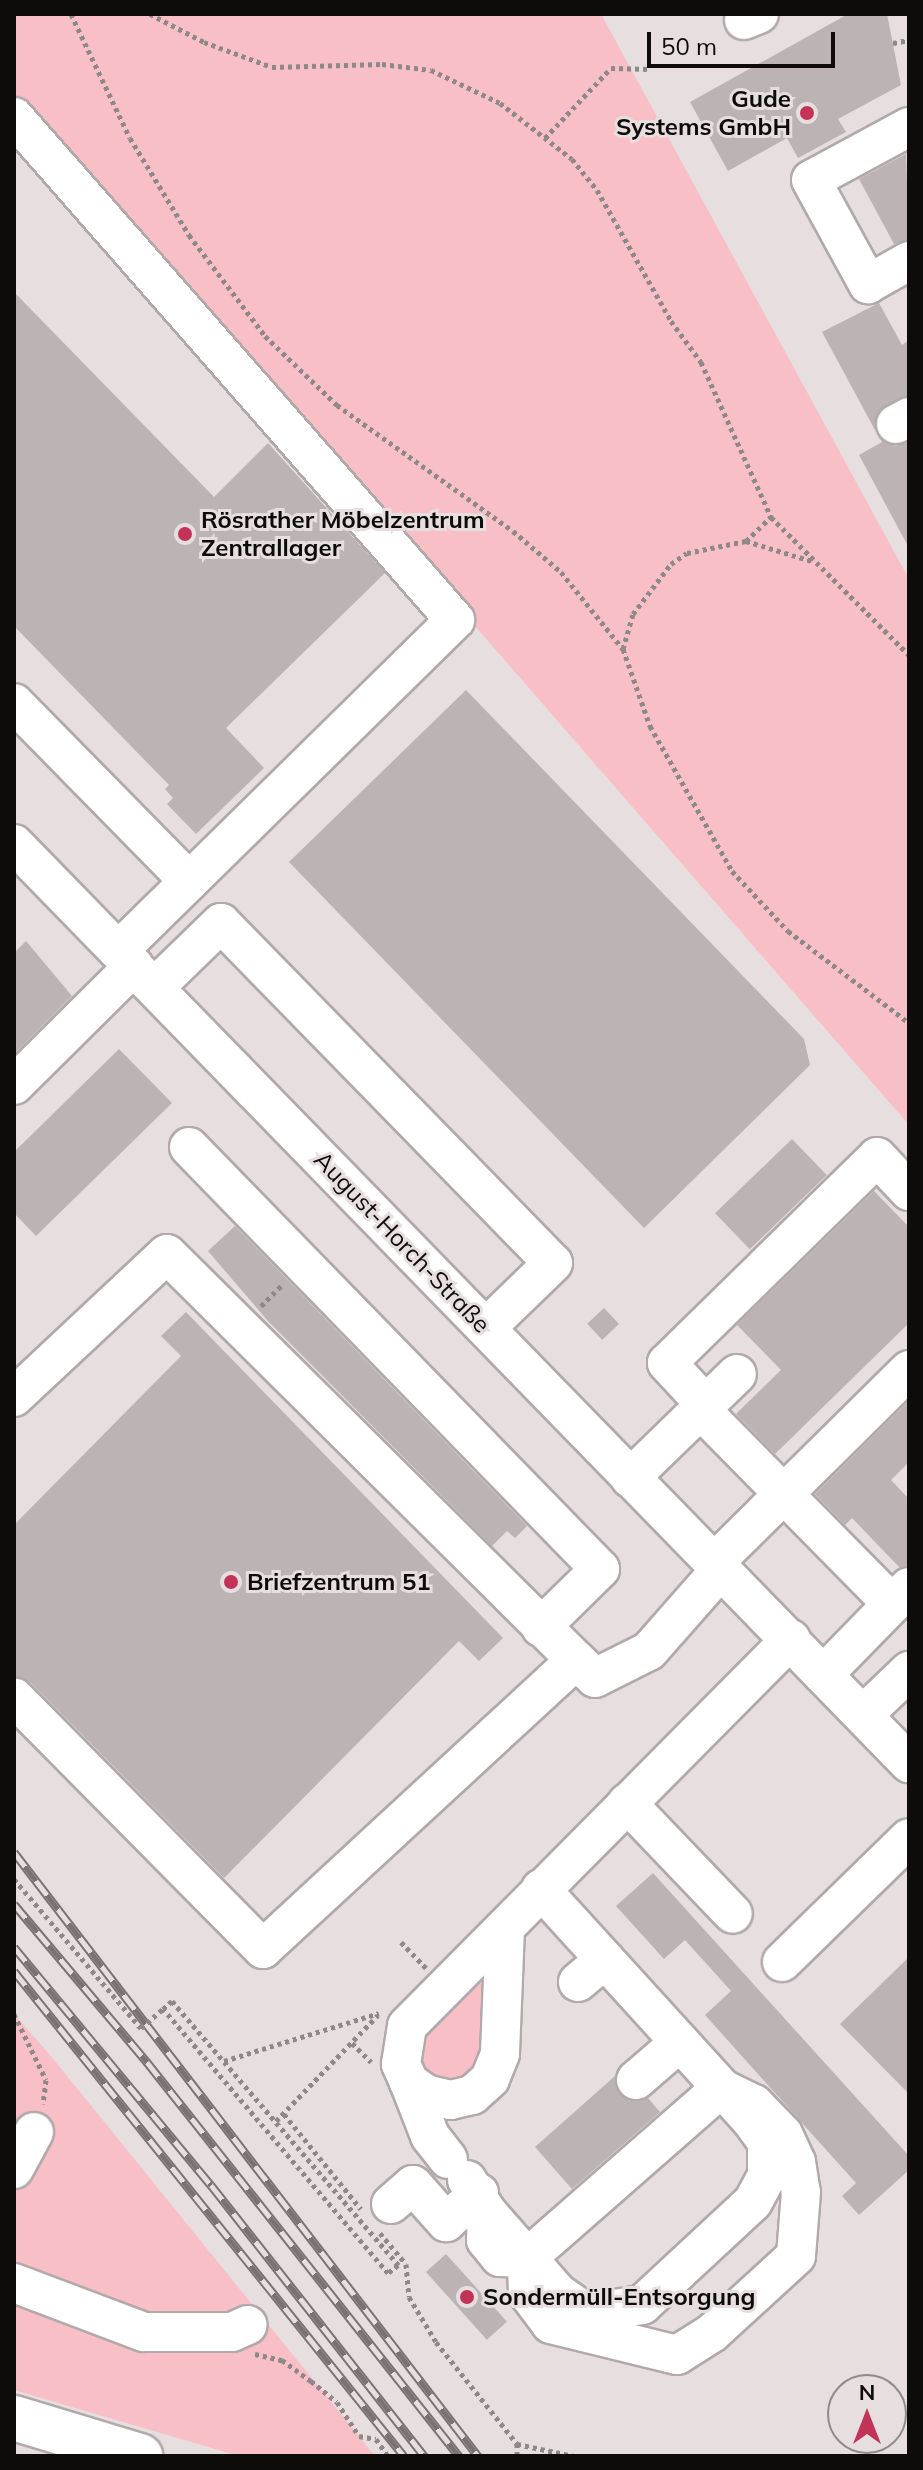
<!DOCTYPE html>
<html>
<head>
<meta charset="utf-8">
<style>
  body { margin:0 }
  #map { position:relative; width:923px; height:2470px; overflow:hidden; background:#e7dedf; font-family:Mulish,sans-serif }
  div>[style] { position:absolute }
  .green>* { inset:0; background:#f8bfc6 }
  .building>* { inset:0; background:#bbb3b4; transform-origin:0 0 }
  .path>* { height:5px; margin-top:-2.5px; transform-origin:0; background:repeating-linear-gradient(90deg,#8f8889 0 4px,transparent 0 8px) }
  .roads { filter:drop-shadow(2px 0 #b2a9aa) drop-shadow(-2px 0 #b2a9aa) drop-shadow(0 2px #b2a9aa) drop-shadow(0 -2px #b2a9aa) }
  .minor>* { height:38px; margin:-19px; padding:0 19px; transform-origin:19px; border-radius:19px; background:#fff }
  .highway>* { height:44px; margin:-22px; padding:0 22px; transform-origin:22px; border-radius:22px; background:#fff }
  .rail>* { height:9px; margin-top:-4.5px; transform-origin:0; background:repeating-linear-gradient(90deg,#e7dedf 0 18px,#797374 0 36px); box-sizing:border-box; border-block:2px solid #797374 }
  .path-bridge>* { height:5px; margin-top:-2.5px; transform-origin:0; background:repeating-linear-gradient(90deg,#8f8889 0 4px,transparent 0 8px) }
  .dots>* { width:22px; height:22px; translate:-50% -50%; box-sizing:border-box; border:4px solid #e7dedf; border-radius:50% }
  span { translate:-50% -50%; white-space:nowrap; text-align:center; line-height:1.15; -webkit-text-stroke:6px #e7dedf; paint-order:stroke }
  .poi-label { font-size:24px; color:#0e0b0b; font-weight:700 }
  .right { translate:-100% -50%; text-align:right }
  .left { translate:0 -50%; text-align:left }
  .street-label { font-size:24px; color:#0e0b0b }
  .frame { position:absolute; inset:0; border:16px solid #0e0b0b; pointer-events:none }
  .north { position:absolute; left:827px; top:2374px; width:80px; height:80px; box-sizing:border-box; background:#e7dedf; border:2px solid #908a8a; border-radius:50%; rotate:0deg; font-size:22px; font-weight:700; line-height:32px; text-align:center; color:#0e0b0b }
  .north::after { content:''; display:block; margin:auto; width:28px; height:36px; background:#c23357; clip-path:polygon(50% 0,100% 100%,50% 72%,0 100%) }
  .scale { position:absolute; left:647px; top:32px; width:188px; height:36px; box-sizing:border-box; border:4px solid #0e0b0b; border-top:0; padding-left:10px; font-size:24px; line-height:28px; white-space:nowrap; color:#0e0b0b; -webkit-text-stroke:6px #e7dedf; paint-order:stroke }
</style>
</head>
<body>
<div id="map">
  <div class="green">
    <i style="clip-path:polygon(14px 14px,601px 14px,909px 579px,909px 1125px,14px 96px)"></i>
    <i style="clip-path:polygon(476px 1980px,485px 1987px,485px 2055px,467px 2080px,434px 2081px,422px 2071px,415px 2042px)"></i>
    <i style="clip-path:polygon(14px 2014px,50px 2055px,375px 2456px,239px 2456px,14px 2390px)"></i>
  </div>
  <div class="building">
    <i style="clip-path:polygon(848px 14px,887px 14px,901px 85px,838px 119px,846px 132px,798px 158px,787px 138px,728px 171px,690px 102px)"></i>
    <i style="clip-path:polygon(906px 154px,909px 239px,894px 244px,859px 179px)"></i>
    <i style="clip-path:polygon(14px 292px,214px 497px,268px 443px,385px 573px,226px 728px,264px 768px,196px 834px,167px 804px,173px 798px,165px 789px,169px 785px,14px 626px)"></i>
    <i style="clip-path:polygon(879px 303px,902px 345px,909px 340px,909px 395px,878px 412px,875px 430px,822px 332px)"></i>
    <i style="clip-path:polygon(880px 438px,895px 446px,909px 442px,909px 548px,859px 455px,882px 442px)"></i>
    <i style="clip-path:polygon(466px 690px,804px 1039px,810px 1065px,644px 1228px,289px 862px)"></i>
    <i style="clip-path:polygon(26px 941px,72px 996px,14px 1054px,14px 953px)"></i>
    <i style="clip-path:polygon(119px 1049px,172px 1103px,36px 1236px,14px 1213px,14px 1152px)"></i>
    <i style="left:792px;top:1139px;width:50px;height:107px;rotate:46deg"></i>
    <i style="clip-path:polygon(874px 1191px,909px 1227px,909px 1323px,775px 1454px,736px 1414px,781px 1370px,737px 1325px)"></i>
    <i style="clip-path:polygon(235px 1226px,527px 1526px,515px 1538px,507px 1531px,492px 1546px,268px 1321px,208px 1251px)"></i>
    <i style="left:604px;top:1308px;width:22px;height:23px;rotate:47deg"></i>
    <i style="clip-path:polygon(186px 1312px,503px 1638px,479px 1661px,459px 1641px,224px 1878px,30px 1682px,14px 1676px,14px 1525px,181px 1356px,161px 1336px)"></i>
    <i style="clip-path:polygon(909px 1401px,909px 1462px,891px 1480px,909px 1499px,909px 1566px,900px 1568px,852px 1518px,845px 1525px,815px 1494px)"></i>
    <i style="clip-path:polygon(653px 1873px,909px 2156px,909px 2170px,859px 2215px,842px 2196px,856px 2183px,705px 2015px,731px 1991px,685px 1940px,664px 1959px,616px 1906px)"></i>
    <i style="clip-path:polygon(909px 1957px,909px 2094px,840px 2024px)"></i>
    <i style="clip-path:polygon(615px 2076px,620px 2095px,630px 2101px,648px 2098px,660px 2112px,572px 2189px,535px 2147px)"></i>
    <i style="left:446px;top:2254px;width:91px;height:27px;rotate:48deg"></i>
  </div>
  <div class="path">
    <i style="left:71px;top:14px;width:137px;rotate:64.6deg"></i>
    <i style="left:130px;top:138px;width:114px;rotate:58.7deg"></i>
    <i style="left:189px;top:235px;width:126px;rotate:53deg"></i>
    <i style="left:265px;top:336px;width:100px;rotate:43.8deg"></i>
    <i style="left:337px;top:405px;width:216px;rotate:35.6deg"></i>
    <i style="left:513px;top:531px;width:63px;rotate:40.5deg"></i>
    <i style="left:561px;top:572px;width:99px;rotate:51.2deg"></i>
    <i style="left:623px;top:649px;width:82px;rotate:70.7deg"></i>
    <i style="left:650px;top:726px;width:167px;rotate:60.5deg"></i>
    <i style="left:732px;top:871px;width:82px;rotate:47deg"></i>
    <i style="left:788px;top:931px;width:152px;rotate:37.2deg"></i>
    <i style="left:150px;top:14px;width:61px;rotate:27.4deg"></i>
    <i style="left:204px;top:42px;width:72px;rotate:20.2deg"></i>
    <i style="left:272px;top:67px;width:110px;rotate:-1.6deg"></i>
    <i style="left:382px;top:64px;width:49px;rotate:7deg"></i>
    <i style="left:431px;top:70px;width:76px;rotate:25.6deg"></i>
    <i style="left:500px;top:103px;width:91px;rotate:37.9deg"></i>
    <i style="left:572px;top:159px;width:40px;rotate:51deg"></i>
    <i style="left:597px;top:190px;width:150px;rotate:60.5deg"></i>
    <i style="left:671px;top:321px;width:51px;rotate:53.8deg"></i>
    <i style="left:701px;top:362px;width:170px;rotate:65.7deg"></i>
    <i style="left:771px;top:517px;width:195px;rotate:45deg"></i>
    <i style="left:893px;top:43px;width:16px;rotate:-11deg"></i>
    <i style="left:545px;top:138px;width:96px;rotate:-46.7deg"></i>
    <i style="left:611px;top:68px;width:40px;rotate:1.4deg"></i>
    <i style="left:746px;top:541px;width:35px;rotate:-44deg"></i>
    <i style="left:623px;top:649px;width:36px;rotate:-74deg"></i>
    <i style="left:633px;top:614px;width:63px;rotate:-52.8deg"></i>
    <i style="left:671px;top:564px;width:19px;rotate:-35deg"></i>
    <i style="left:687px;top:553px;width:60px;rotate:-11.5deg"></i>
    <i style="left:746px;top:541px;width:69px;rotate:16.9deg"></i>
    <i style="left:261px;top:1306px;width:30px;rotate:-45deg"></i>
    <i style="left:401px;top:1942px;width:36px;rotate:46deg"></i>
    <i style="left:172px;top:2001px;width:348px;rotate:49.4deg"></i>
    <i style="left:398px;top:2265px;width:13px;rotate:141deg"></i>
    <i style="left:388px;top:2273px;width:347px;rotate:-130.4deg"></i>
    <i style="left:163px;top:2009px;width:12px;rotate:-42deg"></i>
    <i style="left:14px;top:2014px;width:73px;rotate:64.1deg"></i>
    <i style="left:46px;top:2080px;width:24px;rotate:97deg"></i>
    <i style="left:352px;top:2043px;width:27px;rotate:45deg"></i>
    <i style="left:224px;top:2061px;width:162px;rotate:-17.2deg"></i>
    <i style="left:284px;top:2114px;width:122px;rotate:51deg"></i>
    <i style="left:276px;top:2121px;width:147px;rotate:-46.1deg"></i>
    <i style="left:380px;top:2233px;width:40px;rotate:50deg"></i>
    <i style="left:406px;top:2264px;width:33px;rotate:85deg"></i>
    <i style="left:409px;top:2297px;width:52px;rotate:59deg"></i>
    <i style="left:436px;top:2342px;width:130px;rotate:51.5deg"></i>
    <i style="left:517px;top:2444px;width:12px;rotate:90deg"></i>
    <i style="left:255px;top:2354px;width:28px;rotate:13deg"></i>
    <i style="left:282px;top:2360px;width:36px;rotate:36deg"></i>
    <i style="left:311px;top:2381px;width:33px;rotate:39deg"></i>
    <i style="left:337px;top:2402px;width:40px;rotate:57.1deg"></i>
    <i style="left:359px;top:2436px;width:17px;rotate:10deg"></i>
    <i style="left:376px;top:2439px;width:21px;rotate:55deg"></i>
    <i style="left:517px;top:2444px;width:58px;rotate:11.9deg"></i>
  </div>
  <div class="roads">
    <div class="minor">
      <i style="left:744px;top:20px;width:16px;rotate:-22deg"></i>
      <i style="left:14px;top:117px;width:669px;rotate:48.76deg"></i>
      <i style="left:455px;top:620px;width:471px;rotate:135.5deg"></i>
      <i style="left:909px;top:127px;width:111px;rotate:151.6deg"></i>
      <i style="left:811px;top:180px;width:119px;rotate:61.3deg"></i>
      <i style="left:868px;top:284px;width:47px;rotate:-29.3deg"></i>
      <i style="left:896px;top:424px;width:15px;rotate:-28deg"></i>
      <i style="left:14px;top:703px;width:250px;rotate:45.5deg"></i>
      <i style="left:14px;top:844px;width:1283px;rotate:45.76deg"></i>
      <i style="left:155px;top:987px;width:92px;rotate:-44.1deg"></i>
      <i style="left:221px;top:923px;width:475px;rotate:45.7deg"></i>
      <i style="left:553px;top:1263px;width:93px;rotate:135.9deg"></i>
      <i style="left:14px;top:1085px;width:169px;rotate:-44.8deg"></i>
      <i style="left:189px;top:1147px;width:589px;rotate:45.76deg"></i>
      <i style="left:600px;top:1569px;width:83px;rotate:135.5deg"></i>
      <i style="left:14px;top:1397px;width:209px;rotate:-43.1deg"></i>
      <i style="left:167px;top:1254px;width:576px;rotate:44.79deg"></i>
      <i style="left:576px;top:1660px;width:426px;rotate:137.3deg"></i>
      <i style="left:263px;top:1949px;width:354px;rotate:-134.7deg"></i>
      <i style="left:705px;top:1404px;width:56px;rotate:-132.8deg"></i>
      <i style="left:667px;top:1363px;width:294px;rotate:-44.4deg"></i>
      <i style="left:877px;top:1157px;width:47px;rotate:46.7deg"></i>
      <i style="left:700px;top:1409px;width:274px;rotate:45.4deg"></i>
      <i style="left:630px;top:1478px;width:149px;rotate:-44.2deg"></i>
      <i style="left:715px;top:1562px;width:273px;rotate:-44.7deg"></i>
      <i style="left:576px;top:1660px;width:26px;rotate:43deg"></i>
      <i style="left:595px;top:1678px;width:60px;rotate:-26.6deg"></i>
      <i style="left:649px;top:1651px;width:109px;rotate:-48.7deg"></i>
      <i style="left:823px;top:1675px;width:123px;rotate:-45.7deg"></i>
      <i style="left:863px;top:1715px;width:64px;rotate:-43.7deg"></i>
      <i style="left:627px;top:1803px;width:153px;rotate:46.3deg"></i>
      <i style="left:505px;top:1928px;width:126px;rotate:92.3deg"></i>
      <i style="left:500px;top:2054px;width:27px;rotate:112deg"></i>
      <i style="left:490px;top:2079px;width:24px;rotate:138deg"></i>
      <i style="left:472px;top:2095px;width:22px;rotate:167deg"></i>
      <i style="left:451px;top:2100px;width:26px;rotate:-167deg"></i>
      <i style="left:426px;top:2094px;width:21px;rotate:-145deg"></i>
      <i style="left:409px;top:2082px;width:20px;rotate:-114deg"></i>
      <i style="left:401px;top:2064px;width:38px;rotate:-81deg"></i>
      <i style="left:407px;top:2026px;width:545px;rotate:-45.22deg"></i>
      <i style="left:782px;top:1962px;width:177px;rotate:-44.3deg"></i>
      <i style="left:578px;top:1982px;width:35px;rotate:-40deg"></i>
      <i style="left:636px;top:2080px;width:58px;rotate:-40.8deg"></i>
      <i style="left:409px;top:2082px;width:58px;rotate:68.7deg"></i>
      <i style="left:430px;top:2136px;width:29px;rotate:52deg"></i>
      <i style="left:14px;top:2169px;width:42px;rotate:-61.6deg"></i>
      <i style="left:467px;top:2180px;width:38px;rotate:58deg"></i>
      <i style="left:487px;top:2212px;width:108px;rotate:48.8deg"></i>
      <i style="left:558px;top:2293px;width:35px;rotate:35deg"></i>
      <i style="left:587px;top:2313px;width:56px;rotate:-8.3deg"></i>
      <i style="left:642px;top:2305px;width:151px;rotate:-42.9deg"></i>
      <i style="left:753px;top:2202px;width:30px;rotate:-62deg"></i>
      <i style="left:767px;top:2176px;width:34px;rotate:-90deg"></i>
      <i style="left:767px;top:2142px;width:29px;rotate:-126deg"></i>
      <i style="left:750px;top:2119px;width:311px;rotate:-132.3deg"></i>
      <i style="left:391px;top:2204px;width:29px;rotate:-41deg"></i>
      <i style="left:413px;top:2185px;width:50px;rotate:48.3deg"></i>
      <i style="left:446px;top:2222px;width:44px;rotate:-41.3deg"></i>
      <i style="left:487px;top:2212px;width:28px;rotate:92deg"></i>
      <i style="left:486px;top:2240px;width:22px;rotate:51deg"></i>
      <i style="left:500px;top:2257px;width:27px;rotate:2deg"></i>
      <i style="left:527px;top:2258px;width:258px;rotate:-41.2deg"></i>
      <i style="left:721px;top:2088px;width:37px;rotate:26deg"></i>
      <i style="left:754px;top:2104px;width:42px;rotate:46deg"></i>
      <i style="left:783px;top:2134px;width:31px;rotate:65deg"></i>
      <i style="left:796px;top:2162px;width:30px;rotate:81deg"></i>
      <i style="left:801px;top:2192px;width:64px;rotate:94.5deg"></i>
      <i style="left:796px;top:2256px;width:114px;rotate:137.5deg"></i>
      <i style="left:712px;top:2333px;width:41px;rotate:147.8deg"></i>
      <i style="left:677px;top:2355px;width:130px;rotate:-166.2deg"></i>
      <i style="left:551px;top:2324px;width:38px;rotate:-127deg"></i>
      <i style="left:528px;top:2294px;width:36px;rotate:-92deg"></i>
      <i style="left:14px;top:2283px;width:139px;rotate:20.7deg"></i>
      <i style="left:144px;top:2332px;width:88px"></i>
      <i style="left:232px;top:2332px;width:17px;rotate:-24deg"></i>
    </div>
    <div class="highway">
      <i style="left:14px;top:2418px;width:132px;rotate:16.8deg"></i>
    </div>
  </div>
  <div class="rail">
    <i style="left:14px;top:1852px;width:762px;rotate:52.47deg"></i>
    <i style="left:14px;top:1904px;width:207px;rotate:49.9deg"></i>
    <i style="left:147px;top:2062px;width:503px;rotate:51.63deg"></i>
    <i style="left:14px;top:1947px;width:309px;rotate:50.4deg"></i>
    <i style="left:211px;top:2185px;width:345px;rotate:51.8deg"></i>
    <i style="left:14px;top:1971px;width:622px;rotate:51.2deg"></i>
  </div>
  <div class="path-bridge">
    <i style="left:14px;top:1879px;width:196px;rotate:49.6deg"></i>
    <i style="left:141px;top:2028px;width:29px;rotate:-41deg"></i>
  </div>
  <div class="dots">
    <i style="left:807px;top:113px;background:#c23357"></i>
    <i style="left:185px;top:534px;background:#c23357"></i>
    <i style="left:231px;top:1582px;background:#c23357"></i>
    <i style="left:467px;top:2297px;background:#c23357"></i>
  </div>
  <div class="poi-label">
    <span class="right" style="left:791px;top:113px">Gude<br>Systems GmbH</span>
    <span class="left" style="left:201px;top:534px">Rösrather Möbelzentrum<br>Zentrallager</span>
    <span class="left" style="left:247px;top:1582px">Briefzentrum 51</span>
    <span class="left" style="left:483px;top:2297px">Sondermüll-Entsorgung</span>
  </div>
  <div class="street-label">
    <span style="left:402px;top:1242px;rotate:46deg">August-Horch-Straße</span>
  </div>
  <div class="frame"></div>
  <div class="north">N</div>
  <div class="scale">50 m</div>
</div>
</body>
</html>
